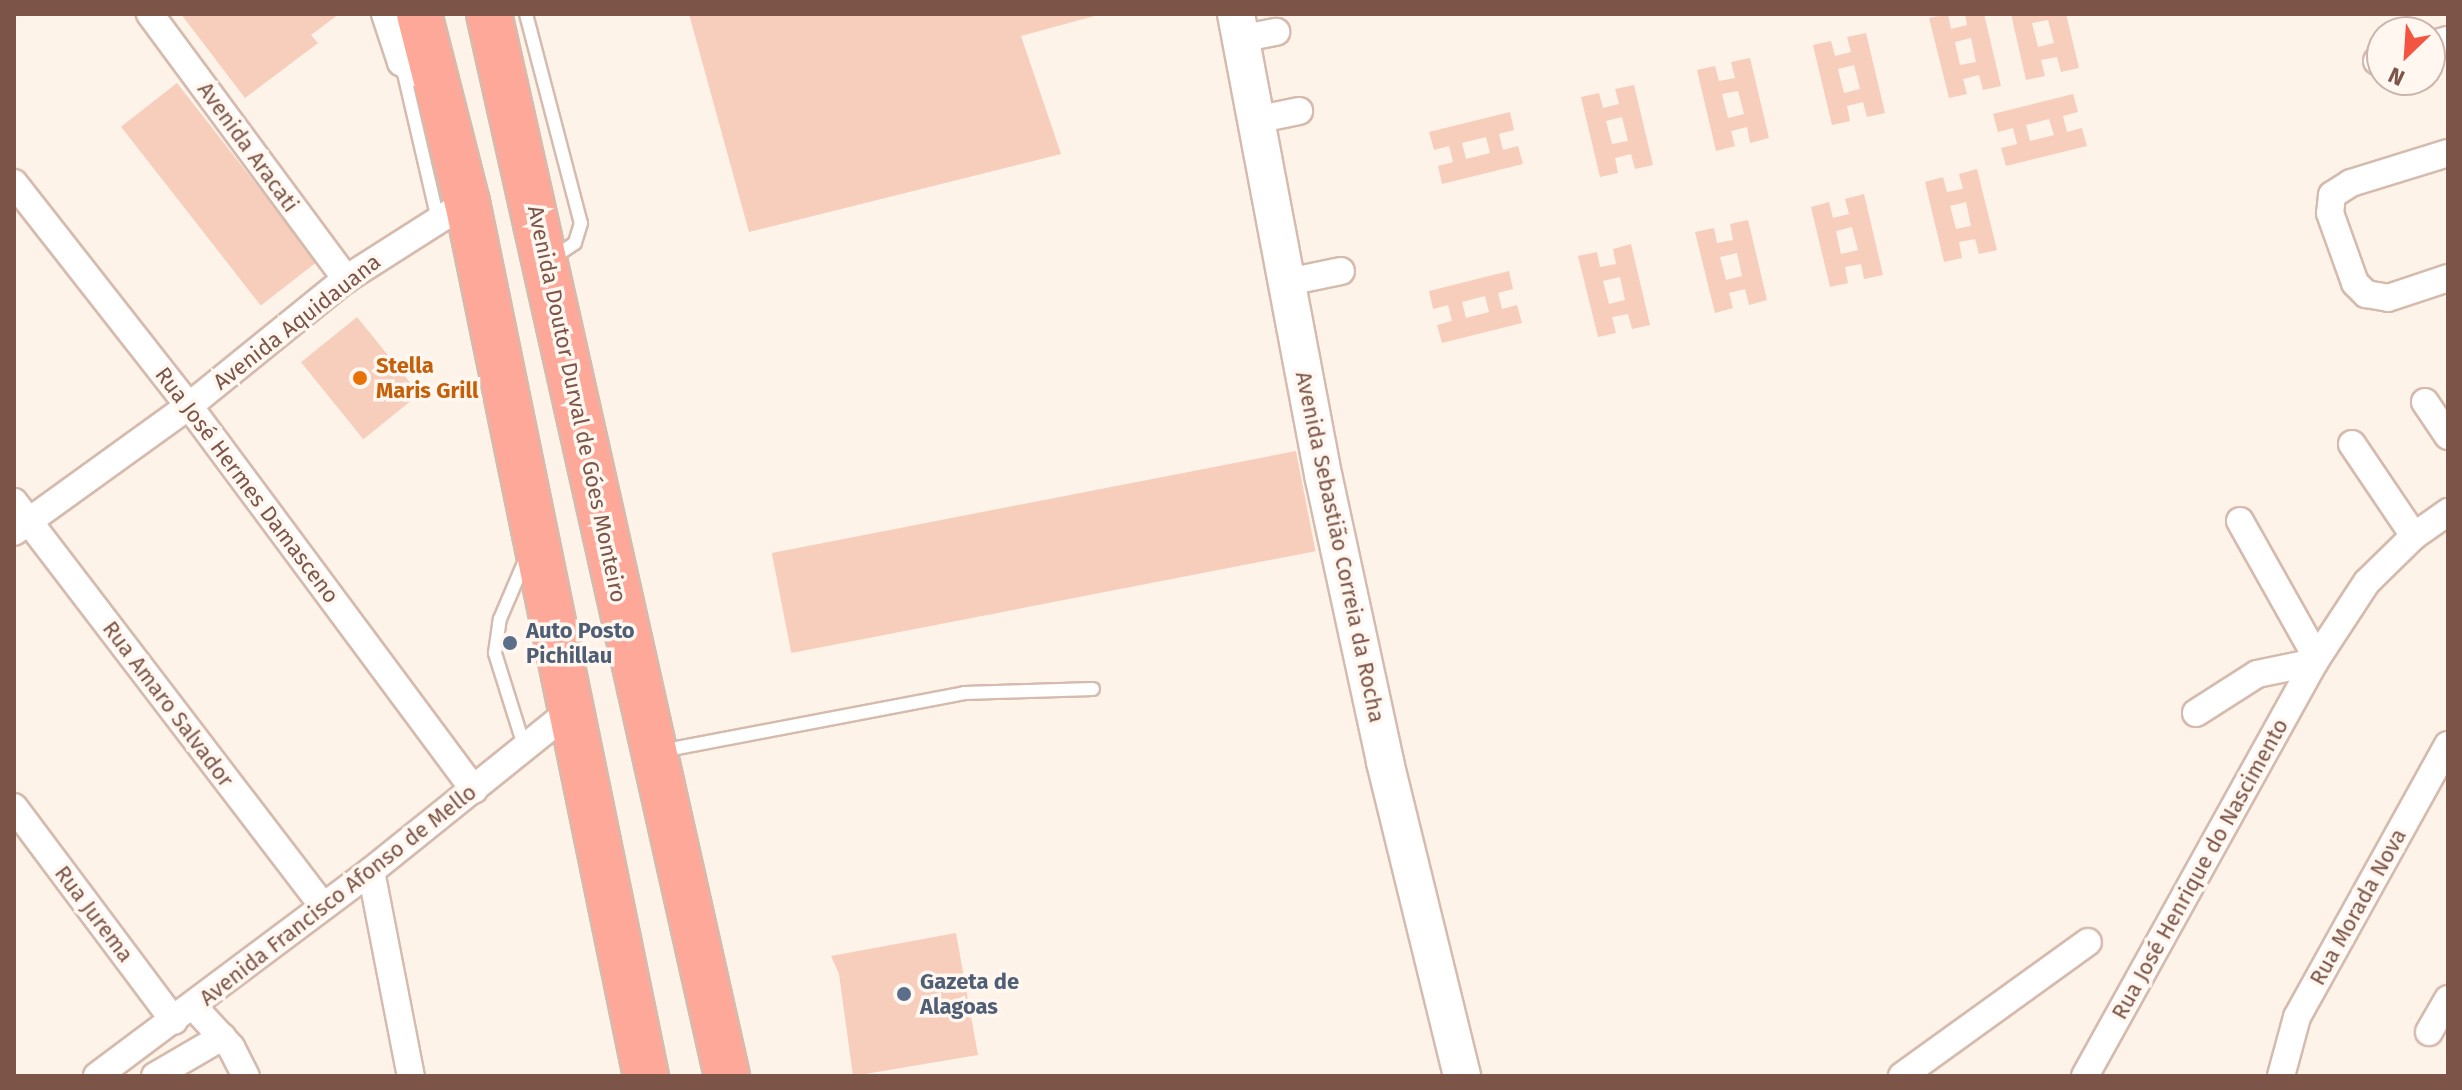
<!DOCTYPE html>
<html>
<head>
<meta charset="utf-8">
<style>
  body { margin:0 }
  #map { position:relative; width:2462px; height:1090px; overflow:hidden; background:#fef3e8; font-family:"Fira Sans",sans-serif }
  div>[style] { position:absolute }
  .building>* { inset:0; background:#f7cdbc; transform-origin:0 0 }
  .roads { filter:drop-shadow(2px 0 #d5bbae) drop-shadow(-2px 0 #d5bbae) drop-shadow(0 2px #d5bbae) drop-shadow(0 -2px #d5bbae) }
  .lane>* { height:12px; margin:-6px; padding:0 6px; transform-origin:6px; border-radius:6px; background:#fff }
  .street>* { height:26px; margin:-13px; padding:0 13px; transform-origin:13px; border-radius:13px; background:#fff }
  .secondary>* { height:36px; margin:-18px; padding:0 18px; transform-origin:18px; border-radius:18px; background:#fff }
  .highway>* { height:44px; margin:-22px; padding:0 22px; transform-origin:22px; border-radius:22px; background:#fea899 }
  .dots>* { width:22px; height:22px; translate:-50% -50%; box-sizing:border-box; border:4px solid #fff7f0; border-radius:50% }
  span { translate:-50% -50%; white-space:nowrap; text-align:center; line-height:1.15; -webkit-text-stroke:7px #fff7f0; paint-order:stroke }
  .street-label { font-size:22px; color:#7c5548 }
  .food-label { font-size:22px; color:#c56008; font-weight:700 }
  .left { translate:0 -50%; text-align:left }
  .service-label { font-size:22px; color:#4e5e75; font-weight:700 }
  .frame { position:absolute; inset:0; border:16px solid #7c5548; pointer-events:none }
  .north { position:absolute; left:2366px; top:16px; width:80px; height:80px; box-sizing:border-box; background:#fff7f0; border:2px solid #cbb6ad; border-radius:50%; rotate:205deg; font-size:22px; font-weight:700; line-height:32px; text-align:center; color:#7c5548 }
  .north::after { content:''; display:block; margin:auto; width:28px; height:36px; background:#f45541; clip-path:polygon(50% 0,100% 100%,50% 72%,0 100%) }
</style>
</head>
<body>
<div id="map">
  <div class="building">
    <i style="clip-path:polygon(181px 14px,339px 14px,311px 35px,318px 43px,245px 98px)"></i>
    <i style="clip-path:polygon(689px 14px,1098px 14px,1098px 15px,1021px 36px,1061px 154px,749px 232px)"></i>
    <i style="clip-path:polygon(evenodd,1948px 14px,1951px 29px,1967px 25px,1965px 14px,1984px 14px,2001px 86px,1983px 90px,1979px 75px,1963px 79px,1967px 94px,1949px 98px,1929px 18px,1948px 14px,1971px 38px,1976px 62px,1960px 65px,1955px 42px,1971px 38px)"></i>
    <i style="clip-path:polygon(evenodd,2011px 14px,2066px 14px,2079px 68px,2061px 72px,2057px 57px,2041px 60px,2045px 76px,2026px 80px,2011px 14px,2048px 20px,2054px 43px,2038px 47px,2032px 23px,2048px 20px)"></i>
    <i style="clip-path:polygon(evenodd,1866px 33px,1885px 113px,1867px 117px,1863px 102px,1847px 106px,1850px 121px,1832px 125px,1813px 45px,1831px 41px,1835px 56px,1851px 52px,1847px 37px,1866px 33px,1854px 65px,1860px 89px,1844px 93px,1838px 69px,1854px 65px)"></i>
    <i style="clip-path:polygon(evenodd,1750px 58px,1769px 138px,1750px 143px,1747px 127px,1731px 131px,1735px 146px,1716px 151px,1697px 70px,1715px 66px,1719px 81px,1735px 78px,1731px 62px,1750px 58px,1738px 91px,1744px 114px,1728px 118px,1722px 94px,1738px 91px)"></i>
    <i style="left:177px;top:83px;width:227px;height:71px;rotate:52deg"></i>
    <i style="clip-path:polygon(evenodd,1634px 85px,1653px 165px,1635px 169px,1631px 154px,1615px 158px,1618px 173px,1600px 177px,1581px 97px,1599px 93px,1603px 108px,1619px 104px,1615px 89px,1634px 85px,1622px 117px,1628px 141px,1612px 144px,1606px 121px,1622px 117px)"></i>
    <i style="clip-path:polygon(evenodd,2073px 94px,2078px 112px,2063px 116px,2067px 132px,2082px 128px,2087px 146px,2006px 166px,2001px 148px,2017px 144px,2013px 128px,1998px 132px,1993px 114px,2073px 94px,2049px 119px,2054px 135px,2030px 141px,2026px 125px,2049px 119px)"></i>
    <i style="clip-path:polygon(evenodd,1510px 112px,1514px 130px,1499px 134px,1503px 150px,1518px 146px,1523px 164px,1442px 184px,1438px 166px,1453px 162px,1449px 146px,1434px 150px,1429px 132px,1510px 112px,1486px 137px,1490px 153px,1466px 159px,1462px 143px,1486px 137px)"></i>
    <i style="clip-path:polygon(evenodd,1977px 169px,1997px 250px,1979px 254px,1975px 239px,1959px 242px,1962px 258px,1944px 262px,1925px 182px,1943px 177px,1947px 192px,1963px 189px,1959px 174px,1977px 169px,1966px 202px,1971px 226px,1956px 229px,1950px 206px,1966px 202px)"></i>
    <i style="clip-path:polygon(evenodd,1864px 194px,1883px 275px,1864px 279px,1861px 264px,1845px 267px,1848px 283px,1830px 287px,1811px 207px,1829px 202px,1833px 218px,1849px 214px,1845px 199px,1864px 194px,1852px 227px,1858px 250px,1841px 254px,1836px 231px,1852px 227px)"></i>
    <i style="clip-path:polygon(evenodd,1748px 220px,1767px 300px,1749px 305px,1745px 289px,1729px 293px,1733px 308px,1715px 313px,1695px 232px,1714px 228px,1717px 243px,1733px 240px,1730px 224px,1748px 220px,1737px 253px,1742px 276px,1726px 280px,1720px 257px,1737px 253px)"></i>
    <i style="clip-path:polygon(evenodd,1631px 244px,1650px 325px,1632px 329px,1628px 314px,1612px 317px,1616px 333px,1598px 337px,1578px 256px,1597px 252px,1600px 267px,1616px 264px,1613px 249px,1631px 244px,1620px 277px,1625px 300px,1609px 304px,1603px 281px,1620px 277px)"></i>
    <i style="clip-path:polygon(evenodd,1509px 271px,1513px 289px,1498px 293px,1502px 309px,1517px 305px,1522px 323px,1442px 343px,1437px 325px,1452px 321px,1448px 305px,1433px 309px,1429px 291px,1509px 271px,1485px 296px,1489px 312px,1466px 318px,1462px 302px,1485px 296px)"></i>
    <i style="left:357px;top:317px;width:99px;height:72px;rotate:51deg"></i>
    <i style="left:1296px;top:451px;width:102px;height:534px;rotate:79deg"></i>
    <i style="clip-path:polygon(956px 933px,978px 1055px,853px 1076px,839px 974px,831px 956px)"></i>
  </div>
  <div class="roads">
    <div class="lane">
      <i style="left:526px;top:14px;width:216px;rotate:75.3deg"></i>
      <i style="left:581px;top:223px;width:21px;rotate:107deg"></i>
      <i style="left:575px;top:243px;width:27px;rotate:146deg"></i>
      <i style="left:402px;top:65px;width:159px;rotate:76.9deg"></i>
      <i style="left:525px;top:749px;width:101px;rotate:-107.4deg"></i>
      <i style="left:495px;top:653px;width:34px;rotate:-82deg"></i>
      <i style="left:500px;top:619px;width:66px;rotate:-66.9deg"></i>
      <i style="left:661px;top:751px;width:309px;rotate:-10.8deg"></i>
      <i style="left:964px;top:693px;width:129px;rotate:-1.8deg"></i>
    </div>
    <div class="street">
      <i style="left:150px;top:14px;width:330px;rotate:53.5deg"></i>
      <i style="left:385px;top:14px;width:51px;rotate:71.6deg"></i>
      <i style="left:401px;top:62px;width:44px;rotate:33deg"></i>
      <i style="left:1239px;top:39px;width:38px;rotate:-11deg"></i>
      <i style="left:2430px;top:45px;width:19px;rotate:-16deg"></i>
      <i style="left:2377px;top:61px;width:5px;rotate:-22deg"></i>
      <i style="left:1255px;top:120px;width:45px;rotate:-11.6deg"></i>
      <i style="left:2448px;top:153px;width:102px;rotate:162.8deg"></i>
      <i style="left:2351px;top:183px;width:22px;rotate:148deg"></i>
      <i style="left:2332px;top:195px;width:18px;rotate:96deg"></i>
      <i style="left:2330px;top:213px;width:74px;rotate:70.3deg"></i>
      <i style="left:2355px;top:283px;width:16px;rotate:45deg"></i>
      <i style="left:2366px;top:294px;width:22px;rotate:10deg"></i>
      <i style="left:2388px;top:298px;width:63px;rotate:-18.4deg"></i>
      <i style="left:14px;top:183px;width:283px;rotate:51.9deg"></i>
      <i style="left:189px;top:406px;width:478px;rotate:53.4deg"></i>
      <i style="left:1288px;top:282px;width:54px;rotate:-11.7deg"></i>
      <i style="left:2425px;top:402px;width:41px;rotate:55.9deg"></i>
      <i style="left:2352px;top:444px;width:111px;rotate:56deg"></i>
      <i style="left:14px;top:502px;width:509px;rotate:52.59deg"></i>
      <i style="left:2240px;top:521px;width:157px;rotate:60.7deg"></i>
      <i style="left:14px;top:532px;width:216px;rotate:-35.8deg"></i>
      <i style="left:189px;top:406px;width:202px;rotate:-39deg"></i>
      <i style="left:346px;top:279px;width:143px;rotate:-32.5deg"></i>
      <i style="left:2196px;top:713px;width:72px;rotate:-32.6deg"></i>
      <i style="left:2257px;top:674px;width:59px;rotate:-11.7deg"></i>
      <i style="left:14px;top:807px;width:267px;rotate:53.2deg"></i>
      <i style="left:371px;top:871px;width:209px;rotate:79deg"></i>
      <i style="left:193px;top:1006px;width:56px;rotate:47.2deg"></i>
      <i style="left:231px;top:1047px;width:33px;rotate:63deg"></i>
      <i style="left:2429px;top:1032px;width:38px;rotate:-60deg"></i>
      <i style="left:97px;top:1076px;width:342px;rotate:-36.8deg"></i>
      <i style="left:371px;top:871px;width:260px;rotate:-38.8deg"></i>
      <i style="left:155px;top:1076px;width:78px;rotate:-30.2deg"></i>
      <i style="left:1902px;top:1076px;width:229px;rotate:-35.8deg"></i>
      <i style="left:2085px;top:1076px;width:478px;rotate:-61deg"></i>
      <i style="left:2317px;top:658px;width:91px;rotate:-56.7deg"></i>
      <i style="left:2367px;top:582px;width:66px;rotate:-44.4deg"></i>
      <i style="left:2414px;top:536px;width:42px;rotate:-35.2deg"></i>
      <i style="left:2281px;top:1076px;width:61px;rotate:-74.8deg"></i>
      <i style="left:2297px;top:1017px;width:311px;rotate:-61deg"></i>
    </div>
    <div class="secondary">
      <i style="left:1236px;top:14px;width:473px;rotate:79.3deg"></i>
      <i style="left:1324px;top:479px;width:289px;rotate:77.8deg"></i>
      <i style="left:1385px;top:762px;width:323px;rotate:76.2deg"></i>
    </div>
    <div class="highway">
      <i style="left:419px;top:14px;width:194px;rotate:75.7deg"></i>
      <i style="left:467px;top:202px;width:892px;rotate:78.43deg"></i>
      <i style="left:489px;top:14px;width:1088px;rotate:77.37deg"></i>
    </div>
  </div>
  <div class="dots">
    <i style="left:360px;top:378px;background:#e8710a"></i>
    <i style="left:510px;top:643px;background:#5c6f8a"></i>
    <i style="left:904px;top:994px;background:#5c6f8a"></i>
  </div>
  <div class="street-label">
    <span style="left:248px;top:147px;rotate:54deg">Avenida Aracati</span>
    <span style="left:297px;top:322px;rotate:-38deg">Avenida Aquidauana</span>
    <span style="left:577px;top:404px;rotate:78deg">Avenida Doutor Durval de Góes Monteiro</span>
    <span style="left:247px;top:485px;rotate:53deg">Rua José Hermes Damasceno</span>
    <span style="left:1340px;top:547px;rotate:78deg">Avenida Sebastião Correia da Rocha</span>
    <span style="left:168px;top:704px;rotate:53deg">Rua Amaro Salvador</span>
    <span style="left:2200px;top:869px;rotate:-61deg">Rua José Henrique do Nascimento</span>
    <span style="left:338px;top:895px;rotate:-38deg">Avenida Francisco Afonso de Mello</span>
    <span style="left:2358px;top:907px;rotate:-61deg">Rua Morada Nova</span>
    <span style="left:94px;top:914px;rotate:53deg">Rua Jurema</span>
  </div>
  <div class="food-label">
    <span class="left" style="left:376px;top:378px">Stella<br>Maris Grill</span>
  </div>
  <div class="service-label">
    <span class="left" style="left:526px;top:643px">Auto Posto<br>Pichillau</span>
    <span class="left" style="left:920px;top:994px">Gazeta de<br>Alagoas</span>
  </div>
  <div class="frame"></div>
  <div class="north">N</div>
</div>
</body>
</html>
